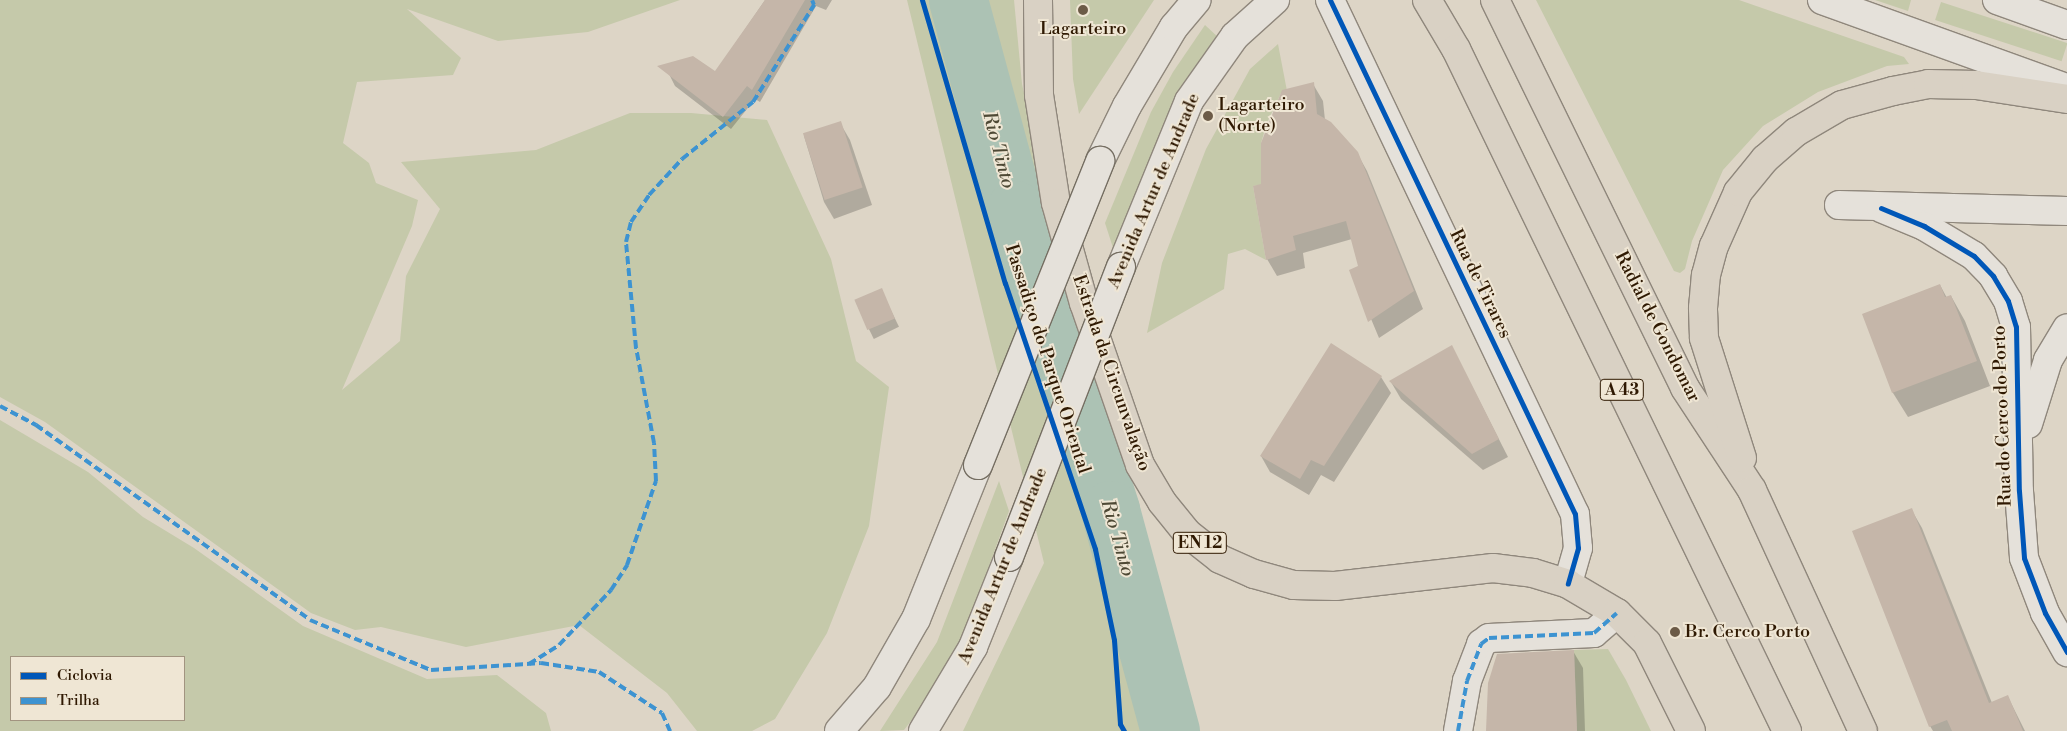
<!DOCTYPE html>
<html>
<head>
<meta charset="utf-8">
<style>
  body { margin:0 }
  #map { position:relative; width:2067px; height:731px; overflow:hidden; background:#ddd5c6; font-family:"Libre Bodoni",serif }
  div>[style] { position:absolute }
  .green>* { inset:0; background:#c5c9aa; transform-origin:0 0 }
  .shadow>* { inset:0; background:#0003; transform-origin:0 0 }
  .river>* { height:59px; margin:-29.5px; padding:0 29.5px; transform-origin:29.5px; border-radius:29.5px; background:#acc2b4 }
  .building>* { inset:0; background:#c5b6a9; transform-origin:0 0 }
  .roads { filter:drop-shadow(1px 0 #8f877c) drop-shadow(-1px 0 #8f877c) drop-shadow(0 1px #8f877c) drop-shadow(0 -1px #8f877c) }
  .street>* { height:28px; margin:-14px; padding:0 14px; transform-origin:14px; border-radius:14px; background:#e5e1da }
  .secondary>* { height:28px; margin:-14px; padding:0 14px; transform-origin:14px; border-radius:14px; background:#e5e1da }
  .primary>* { height:28px; margin:-14px; padding:0 14px; transform-origin:14px; border-radius:14px; background:#d9d1c4 }
  .highway>* { height:28px; margin:-14px; padding:0 14px; transform-origin:14px; border-radius:14px; background:#d9d1c4 }
  .bridges { filter:drop-shadow(1px 0 #756e62) drop-shadow(-1px 0 #756e62) drop-shadow(0 1px #756e62) drop-shadow(0 -1px #756e62) }
  .secondary-bridge>* { height:28px; margin:-14px; padding:0 14px; transform-origin:14px; border-radius:14px; background:#e5e1da }
  .quiet>* { height:4px; margin-top:-2px; transform-origin:0; background:repeating-linear-gradient(90deg,#3d93d1 0 8px,transparent 0 12px) }
  .cycleway>* { height:5px; margin:-2.5px; padding:0 2.5px; transform-origin:2.5px; border-radius:2.5px; background:#0057b8 }
  .dots>* { width:14px; height:14px; translate:-50% -50%; box-sizing:border-box; border:2px solid #efe6d4; border-radius:50% }
  span { translate:-50% -50%; white-space:nowrap; text-align:center; line-height:1.15; -webkit-text-stroke:4px #efe6d4; paint-order:stroke }
  .shield-label span { padding:1px 4px; background:#efe6d4; border:1px solid; border-radius:4px; -webkit-text-stroke-width:0 }
  .shield-label { font-size:16px; color:#2f1902; font-weight:700 }
  .poi-label { font-size:18px; color:#2f1902 }
  .left { translate:0 -50%; text-align:left }
  .street-label { font-size:18px; color:#2f1902 }
  .water-label { font-size:19px; color:#4e4935; font-style:italic }
  .legend { position:absolute; left:10px; top:656px; width:175px; height:65px; box-sizing:border-box; background:#efe6d4; border:1px solid #a29480; margin:0; padding:6px 9px; list-style:none; font-size:15px; color:#2f1902 }
  .legend li { display:flex; align-items:center; gap:10px; height:25px }
  .legend b { width:25px; border:1px solid #a29480 }
</style>
</head>
<body>
<div id="map">
  <div class="green">
    <i style="clip-path:polygon(0 0,680px 0,588px 32px,498px 41px,407px 9px,461px 58px,453px 75px,357px 82px,343px 143px,369px 163px,376px 183px,418px 200px,412px 226px,342px 390px,400px 341px,406px 276px,440px 209px,401px 162px,536px 150px,630px 113px,691px 113px,767px 120px,831px 259px,856px 361px,889px 387px,869px 526px,827px 633px,775px 719px,752px 731px,697px 731px,667px 693px,579px 625px,466px 647px,381px 627px,355px 630px,311px 613px,45px 422px,0 397px)"></i>
    <i style="clip-path:polygon(907px 0,1014px 0,1022px 84px,1108px 476px,1181px 731px,963px 731px,1044px 563px)"></i>
    <i style="clip-path:polygon(1070px 0,1154px 0,1079px 114px,1073px 79px)"></i>
    <i style="clip-path:polygon(1536px 0,1739px 0,1904px 57px,1909px 64px,1887px 66px,1818px 92px,1763px 126px,1723px 170px,1692px 241px,1685px 269px,1680px 273px,1674px 271px)"></i>
    <i style="clip-path:polygon(1875px 0,1911px 0,1908px 11px)"></i>
    <i style="left:1941px;top:2px;width:133px;height:19px;rotate:18deg"></i>
    <i style="clip-path:polygon(1205px 25px,1219px 38px,1116px 257px,1105px 223px,1151px 112px,1173px 72px)"></i>
    <i style="clip-path:polygon(1278px 44px,1287px 91px,1281px 93px,1267px 123px,1261px 143px,1261px 185px,1253px 186px,1266px 260px,1245px 249px,1228px 254px,1224px 289px,1147px 333px,1162px 263px,1206px 149px,1250px 69px)"></i>
    <i style="clip-path:polygon(evenodd,0 420px,88px 472px,143px 517px,194px 548px,303px 626px,427px 679px,497px 675px,546px 713px,551px 731px,0 731px,0 420px,11px 657px,184px 657px,184px 720px,11px 720px,11px 657px)"></i>
    <i style="clip-path:polygon(999px 481px,1009px 511px,966px 630px,932px 694px,904px 730px,880px 731px,937px 642px)"></i>
    <i style="clip-path:polygon(1608px 649px,1626px 680px,1651px 731px,1577px 731px,1574px 650px)"></i>
  </div>
  <div class="shadow">
    <i style="clip-path:polygon(765px 0,832px 0,826px 10px,816px 6px,760px 102px,755px 99px,731px 129px,675px 86px,668px 72px,715px 73px)"></i>
    <i style="clip-path:polygon(1313px 84px,1323px 101px,1325px 120px,1357px 153px,1367px 171px,1423px 309px,1379px 338px,1351px 271px,1359px 266px,1352px 239px,1303px 253px,1305px 268px,1277px 276px,1267px 259px,1262px 186px)"></i>
    <i style="clip-path:polygon(840px 123px,850px 140px,872px 205px,834px 219px,824px 202px,804px 136px)"></i>
    <i style="clip-path:polygon(1940px 285px,1947px 298px,1951px 296px,1965px 321px,1990px 386px,1908px 417px,1893px 393px,1864px 315px)"></i>
    <i style="left:881px;top:290px;width:41px;height:28px;rotate:64deg"></i>
    <i style="clip-path:polygon(1452px 347px,1508px 457px,1483px 470px,1401px 399px,1391px 382px)"></i>
    <i style="clip-path:polygon(1381px 377px,1391px 393px,1334px 482px,1321px 475px,1309px 495px,1270px 472px,1261px 456px)"></i>
    <i style="clip-path:polygon(1911px 509px,1922px 528px,1992px 703px,2008px 697px,2025px 731px,1933px 731px,1930px 726px)"></i>
    <i style="clip-path:polygon(1573px 651px,1583px 668px,1585px 731px,1487px 731px)"></i>
  </div>
  <div class="river">
    <i style="left:958px;top:0;width:218px;rotate:74.8deg"></i>
    <i style="left:1015px;top:210px;width:315px;rotate:72.4deg"></i>
    <i style="left:1110px;top:510px;width:229px;rotate:74.8deg"></i>
  </div>
  <div class="building">
    <i style="clip-path:polygon(765px 0,805px 0,752px 90px,747px 86px,723px 117px,657px 66px,693px 56px,715px 71px)"></i>
    <i style="clip-path:polygon(1314px 82px,1317px 114px,1331px 122px,1358px 152px,1414px 291px,1368px 322px,1349px 270px,1358px 266px,1346px 221px,1293px 236px,1296px 250px,1266px 260px,1253px 186px,1261px 184px,1261px 143px,1282px 90px)"></i>
    <i style="left:841px;top:121px;width:70px;height:40px;rotate:72deg"></i>
    <i style="clip-path:polygon(1940px 284px,1945px 297px,1951px 295px,1977px 361px,1892px 393px,1862px 314px)"></i>
    <i style="left:882px;top:288px;width:33px;height:30px;rotate:67deg"></i>
    <i style="clip-path:polygon(1331px 343px,1382px 376px,1324px 466px,1311px 460px,1300px 479px,1260px 456px)"></i>
    <i style="clip-path:polygon(1452px 345px,1499px 439px,1472px 454px,1389px 381px)"></i>
    <i style="clip-path:polygon(1912px 508px,1989px 703px,2008px 695px,2023px 731px,1952px 731px,1947px 720px,1929px 727px,1852px 531px)"></i>
    <i style="clip-path:polygon(1574px 650px,1577px 731px,1486px 731px,1488px 683px,1497px 654px)"></i>
  </div>
  <div class="roads">
    <div class="street">
      <i style="left:1330px;top:0;width:569px;rotate:64.52deg"></i>
      <i style="left:1575px;top:514px;width:34px;rotate:85deg"></i>
      <i style="left:1578px;top:548px;width:37px;rotate:106deg"></i>
      <i style="left:1839px;top:205px;width:228px;rotate:1.5deg"></i>
      <i style="left:1881px;top:208px;width:47px;rotate:22.7deg"></i>
      <i style="left:1924px;top:226px;width:58px;rotate:31deg"></i>
      <i style="left:1974px;top:256px;width:28px;rotate:46deg"></i>
      <i style="left:1993px;top:276px;width:29px;rotate:59deg"></i>
      <i style="left:2008px;top:301px;width:27px;rotate:73deg"></i>
      <i style="left:2016px;top:327px;width:164px;rotate:89deg"></i>
      <i style="left:2019px;top:491px;width:67px;rotate:85.7deg"></i>
      <i style="left:2024px;top:558px;width:59px;rotate:69.1deg"></i>
      <i style="left:2045px;top:613px;width:45px;rotate:60.6deg"></i>
      <i style="left:2028px;top:424px;width:67px;rotate:-72.6deg"></i>
      <i style="left:2048px;top:360px;width:37px;rotate:-59deg"></i>
      <i style="left:1458px;top:731px;width:51px;rotate:-79.8deg"></i>
      <i style="left:1467px;top:681px;width:40px;rotate:-69deg"></i>
      <i style="left:1481px;top:644px;width:10px;rotate:-37deg"></i>
      <i style="left:1489px;top:638px;width:105px;rotate:-2.7deg"></i>
      <i style="left:1594px;top:633px;width:30px;rotate:-41deg"></i>
    </div>
    <div class="secondary">
      <i style="left:1822px;top:0;width:260px;rotate:19.8deg"></i>
      <i style="left:1997px;top:0;width:74px;rotate:19.7deg"></i>
      <i style="left:1100px;top:161px;width:61px;rotate:-63.9deg"></i>
      <i style="left:1127px;top:106px;width:92px;rotate:-59.3deg"></i>
      <i style="left:1174px;top:27px;width:35px;rotate:-50deg"></i>
      <i style="left:1121px;top:267px;width:179px;rotate:-67.7deg"></i>
      <i style="left:1189px;top:101px;width:80px;rotate:-54.7deg"></i>
      <i style="left:1235px;top:36px;width:54px;rotate:-42deg"></i>
      <i style="left:839px;top:731px;width:58px;rotate:-49.2deg"></i>
      <i style="left:877px;top:687px;width:78px;rotate:-60.2deg"></i>
      <i style="left:916px;top:619px;width:166px;rotate:-68.1deg"></i>
      <i style="left:923px;top:731px;width:98px;rotate:-59.2deg"></i>
      <i style="left:973px;top:647px;width:97px;rotate:-68.2deg"></i>
    </div>
    <div class="primary">
      <i style="left:1038px;top:0;width:95px;rotate:89.4deg"></i>
      <i style="left:1039px;top:95px;width:109px;rotate:81.1deg"></i>
      <i style="left:1056px;top:203px;width:104px;rotate:74.4deg"></i>
      <i style="left:1084px;top:303px;width:171px;rotate:70.9deg"></i>
      <i style="left:1140px;top:465px;width:43px;rotate:59.3deg"></i>
      <i style="left:1162px;top:502px;width:40px;rotate:51deg"></i>
      <i style="left:1187px;top:533px;width:42px;rotate:38.2deg"></i>
      <i style="left:1220px;top:559px;width:37px;rotate:24deg"></i>
      <i style="left:1254px;top:574px;width:41px;rotate:15.4deg"></i>
      <i style="left:1294px;top:585px;width:41px;rotate:1.4deg"></i>
      <i style="left:1335px;top:586px;width:159px;rotate:-6.5deg"></i>
      <i style="left:1493px;top:568px;width:40px;rotate:7.1deg"></i>
      <i style="left:1533px;top:573px;width:37px;rotate:17deg"></i>
      <i style="left:1568px;top:584px;width:57px;rotate:30.6deg"></i>
      <i style="left:1617px;top:613px;width:42px;rotate:45deg"></i>
      <i style="left:1647px;top:643px;width:98px;rotate:63.4deg"></i>
    </div>
    <div class="highway">
      <i style="left:1427px;top:0;width:57px;rotate:59.4deg"></i>
      <i style="left:1456px;top:49px;width:758px;rotate:64.11deg"></i>
      <i style="left:1495px;top:0;width:432px;rotate:63.9deg"></i>
      <i style="left:1685px;top:388px;width:122px;rotate:56.7deg"></i>
      <i style="left:1752px;top:490px;width:265px;rotate:65.3deg"></i>
      <i style="left:1742px;top:458px;width:126px;rotate:-107.6deg"></i>
      <i style="left:1704px;top:338px;width:30px;rotate:-92deg"></i>
      <i style="left:1703px;top:308px;width:33px;rotate:-85deg"></i>
      <i style="left:1706px;top:275px;width:30px;rotate:-75deg"></i>
      <i style="left:1714px;top:246px;width:59px;rotate:-66deg"></i>
      <i style="left:1738px;top:192px;width:43px;rotate:-50.7deg"></i>
      <i style="left:1765px;top:159px;width:41px;rotate:-41.1deg"></i>
      <i style="left:1796px;top:132px;width:53px;rotate:-30.4deg"></i>
      <i style="left:1842px;top:105px;width:53px;rotate:-15.4deg"></i>
      <i style="left:1893px;top:91px;width:36px;rotate:-11deg"></i>
      <i style="left:1928px;top:84px;width:48px;rotate:1.2deg"></i>
      <i style="left:1976px;top:85px;width:92px;rotate:8.7deg"></i>
    </div>
  </div>
  <div class="bridges">
    <div class="secondary-bridge">
      <i style="left:978px;top:465px;width:328px;rotate:-68.1deg"></i>
      <i style="left:1009px;top:557px;width:311px;rotate:-68.9deg"></i>
    </div>
  </div>
  <div class="quiet">
    <i style="left:0;top:406px;width:41px;rotate:27.8deg"></i>
    <i style="left:36px;top:425px;width:336px;rotate:35.4deg"></i>
    <i style="left:310px;top:620px;width:131px;rotate:22.5deg"></i>
    <i style="left:431px;top:670px;width:110px;rotate:-3.6deg"></i>
    <i style="left:541px;top:663px;width:59px;rotate:8.8deg"></i>
    <i style="left:599px;top:672px;width:75px;rotate:33.1deg"></i>
    <i style="left:662px;top:713px;width:20px;rotate:66deg"></i>
    <i style="left:529px;top:664px;width:36px;rotate:-32deg"></i>
    <i style="left:559px;top:645px;width:76px;rotate:-46.6deg"></i>
    <i style="left:611px;top:590px;width:30px;rotate:-57deg"></i>
    <i style="left:627px;top:565px;width:89px;rotate:-71deg"></i>
    <i style="left:656px;top:481px;width:38px;rotate:-93deg"></i>
    <i style="left:654px;top:443px;width:97px;rotate:-100.7deg"></i>
    <i style="left:636px;top:348px;width:106px;rotate:-95.4deg"></i>
    <i style="left:626px;top:242px;width:21px;rotate:-76deg"></i>
    <i style="left:631px;top:222px;width:32px;rotate:-56deg"></i>
    <i style="left:649px;top:195px;width:49px;rotate:-47.5deg"></i>
    <i style="left:682px;top:159px;width:91px;rotate:-38.8deg"></i>
    <i style="left:753px;top:102px;width:115px;rotate:-57.8deg"></i>
    <i style="left:814px;top:5px;width:5px;rotate:-112deg"></i>
    <i style="left:1458px;top:731px;width:51px;rotate:-79.8deg"></i>
    <i style="left:1467px;top:681px;width:40px;rotate:-69deg"></i>
    <i style="left:1481px;top:644px;width:10px;rotate:-37deg"></i>
    <i style="left:1489px;top:638px;width:105px;rotate:-2.7deg"></i>
    <i style="left:1594px;top:633px;width:30px;rotate:-41deg"></i>
  </div>
  <div class="cycleway">
    <i style="left:922px;top:0;width:295px;rotate:73.7deg"></i>
    <i style="left:1005px;top:283px;width:281px;rotate:71.3deg"></i>
    <i style="left:1095px;top:549px;width:93px;rotate:78.2deg"></i>
    <i style="left:1114px;top:640px;width:84px;rotate:85.9deg"></i>
    <i style="left:1120px;top:724px;width:8px;rotate:60deg"></i>
    <i style="left:1330px;top:0;width:569px;rotate:64.52deg"></i>
    <i style="left:1575px;top:514px;width:34px;rotate:85deg"></i>
    <i style="left:1578px;top:548px;width:37px;rotate:106deg"></i>
    <i style="left:1881px;top:208px;width:47px;rotate:22.7deg"></i>
    <i style="left:1924px;top:226px;width:58px;rotate:31deg"></i>
    <i style="left:1974px;top:256px;width:28px;rotate:46deg"></i>
    <i style="left:1993px;top:276px;width:29px;rotate:59deg"></i>
    <i style="left:2008px;top:301px;width:27px;rotate:73deg"></i>
    <i style="left:2016px;top:327px;width:164px;rotate:89deg"></i>
    <i style="left:2019px;top:491px;width:67px;rotate:85.7deg"></i>
    <i style="left:2024px;top:558px;width:59px;rotate:69.1deg"></i>
    <i style="left:2045px;top:613px;width:45px;rotate:60.6deg"></i>
  </div>
  <div class="dots">
    <i style="left:1083px;top:10px;background:#6c5b47"></i>
    <i style="left:1208px;top:116px;background:#6c5b47"></i>
    <i style="left:1675px;top:632px;background:#6c5b47"></i>
  </div>
  <div class="shield-label">
    <span style="left:1622px;top:390px">A 43</span>
    <span style="left:1200px;top:543px">EN 12</span>
  </div>
  <div class="poi-label">
    <span style="left:1083px;top:29px">Lagarteiro</span>
    <span class="left" style="left:1218px;top:116px">Lagarteiro<br>(Norte)</span>
    <span class="left" style="left:1685px;top:632px">Br. Cerco Porto</span>
  </div>
  <div class="street-label">
    <span style="left:1154px;top:191px;rotate:-67deg">Avenida Artur de Andrade</span>
    <span style="left:1480px;top:284px;rotate:64deg">Rua de Tirares</span>
    <span style="left:1657px;top:327px;rotate:63deg">Radial de Gondomar</span>
    <span style="left:1047px;top:359px;rotate:72deg">Passadiço do Parque Oriental</span>
    <span style="left:1111px;top:373px;rotate:71deg">Estrada da Circunvalação</span>
    <span style="left:2003px;top:416px;rotate:-92deg">Rua do Cerco do Porto</span>
    <span style="left:1003px;top:566px;rotate:-68deg">Avenida Artur de Andrade</span>
  </div>
  <div class="water-label">
    <span style="left:998px;top:150px;rotate:75deg">Rio Tinto</span>
    <span style="left:1117px;top:538px;rotate:74deg">Rio Tinto</span>
  </div>
  <ul class="legend">
  <li><b style="height:6px;background:#0057b8"></b>Ciclovia</li>
  <li><b style="height:6px;background:#3d93d1"></b>Trilha</li>
  </ul>
</div>
</body>
</html>
